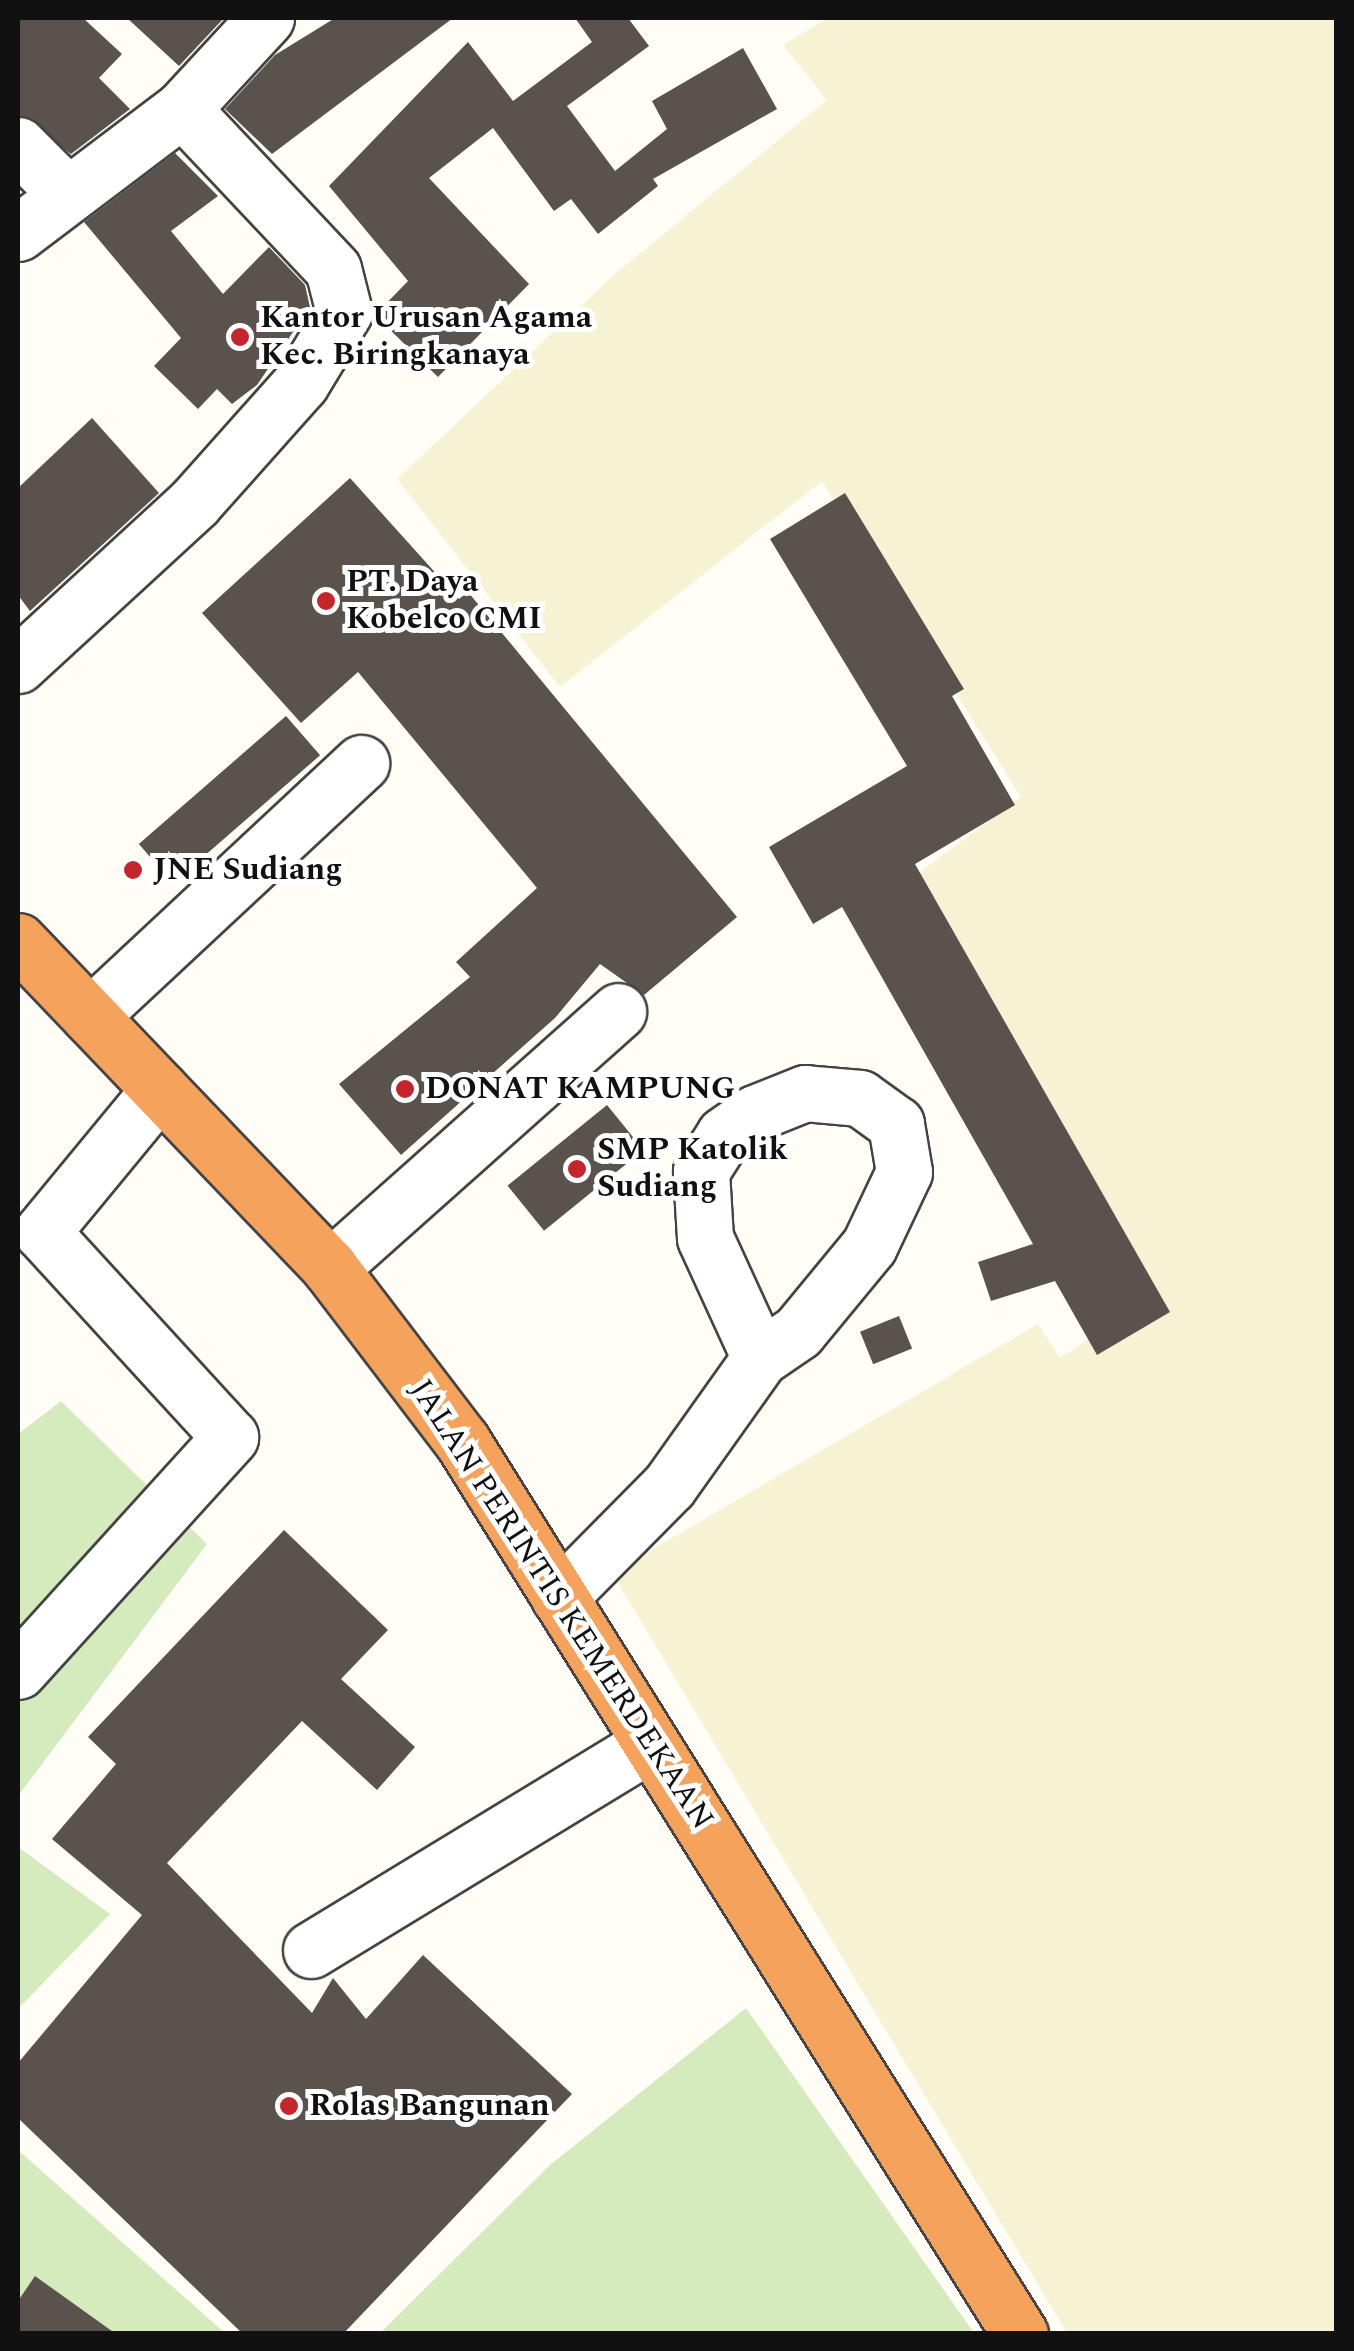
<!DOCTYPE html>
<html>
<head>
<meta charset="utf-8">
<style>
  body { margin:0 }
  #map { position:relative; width:1354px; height:2351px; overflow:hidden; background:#fffdf5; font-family:Spectral,serif }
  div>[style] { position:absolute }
  .farmland>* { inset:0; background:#f6f3d4 }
  .green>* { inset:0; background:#d5ebbd }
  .building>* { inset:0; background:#5a524d; transform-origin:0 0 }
  .roads { filter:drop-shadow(2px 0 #444) drop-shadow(-2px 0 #444) drop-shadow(0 2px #444) drop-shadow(0 -2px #444) }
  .minor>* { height:55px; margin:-27.5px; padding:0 27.5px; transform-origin:27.5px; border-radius:27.5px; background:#fff }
  .highway>* { height:55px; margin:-27.5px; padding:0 27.5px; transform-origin:27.5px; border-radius:27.5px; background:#f5a25d }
  .dots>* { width:28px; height:28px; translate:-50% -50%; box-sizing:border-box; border:5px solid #fff; border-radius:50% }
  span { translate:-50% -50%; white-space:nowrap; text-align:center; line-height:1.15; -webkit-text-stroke:10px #fff; paint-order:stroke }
  .poi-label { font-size:32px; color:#111; font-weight:700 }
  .left { translate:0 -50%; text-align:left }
  .street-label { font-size:32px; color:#111 }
  .frame { position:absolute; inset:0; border:20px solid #111; pointer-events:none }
</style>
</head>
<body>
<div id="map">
  <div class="farmland">
    <i style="clip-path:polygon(828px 18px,1336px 18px,1336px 2333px,1067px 2333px,612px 1573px,1038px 1324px,1060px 1358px,1140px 1306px,909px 880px,1021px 797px,822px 481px,560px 687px,397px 479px,616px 273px,827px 100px,783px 45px)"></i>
  </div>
  <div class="green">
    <i style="clip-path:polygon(61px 1401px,207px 1544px,18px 1796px,18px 1434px)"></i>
    <i style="clip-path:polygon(18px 1847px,110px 1914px,18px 2009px)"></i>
    <i style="clip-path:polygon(746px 2008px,974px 2333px,380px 2333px,550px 2165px)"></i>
    <i style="clip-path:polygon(18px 2150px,225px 2333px,18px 2333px)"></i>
  </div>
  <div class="building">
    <i style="clip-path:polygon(18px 18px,83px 18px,122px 54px,99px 78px,130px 109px,71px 154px,18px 115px)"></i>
    <i style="clip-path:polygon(127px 18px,224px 18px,179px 66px)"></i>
    <i style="clip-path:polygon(335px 18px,453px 18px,272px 154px,225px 109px,275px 55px)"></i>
    <i style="clip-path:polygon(575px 18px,628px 18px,649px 46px,567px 106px,615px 171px,667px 129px,652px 101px,743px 48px,777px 109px,653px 179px,658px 186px,598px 234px,571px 199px,554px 211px,493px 128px,429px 178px,529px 284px,438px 377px,375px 315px,408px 281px,329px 186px,468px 42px,513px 101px,592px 42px)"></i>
    <i style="clip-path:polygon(175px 153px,218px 196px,171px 231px,223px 294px,269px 247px,305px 285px,310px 307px,257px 385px,232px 404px,217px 389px,198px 409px,154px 366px,181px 338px,84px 222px)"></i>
    <i style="clip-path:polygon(92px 418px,159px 493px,30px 611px,18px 595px,18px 488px)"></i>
    <i style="clip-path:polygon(350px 478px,459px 599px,468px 592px,737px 917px,644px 995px,600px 964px,555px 1018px,401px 1155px,339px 1084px,470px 977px,456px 962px,537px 888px,358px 672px,301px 723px,202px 613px)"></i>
    <i style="clip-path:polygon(845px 493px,964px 689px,952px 696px,1015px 805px,915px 864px,1170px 1312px,1097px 1355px,1055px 1281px,991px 1301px,978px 1262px,1033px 1244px,842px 907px,813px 924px,769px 847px,907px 766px,770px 539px)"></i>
    <i style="left:286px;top:716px;width:52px;height:195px;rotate:49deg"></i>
    <i style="left:607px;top:1105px;width:58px;height:128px;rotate:51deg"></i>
    <i style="left:899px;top:1316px;width:35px;height:42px;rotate:68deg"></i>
    <i style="clip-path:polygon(284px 1530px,388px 1630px,341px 1679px,415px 1747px,377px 1790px,302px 1721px,167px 1863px,312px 2013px,333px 1978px,366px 2019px,423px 1955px,572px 2094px,343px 2334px,243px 2334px,18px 2118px,18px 2063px,142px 1915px,52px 1839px,116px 1764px,88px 1737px)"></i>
    <i style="clip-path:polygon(35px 2276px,116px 2334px,18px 2334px,18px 2301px)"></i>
  </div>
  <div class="roads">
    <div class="minor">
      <i style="left:18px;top:145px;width:66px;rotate:45deg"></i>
      <i style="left:18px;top:233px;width:206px;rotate:-37.1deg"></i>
      <i style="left:18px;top:665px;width:239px;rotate:-42.6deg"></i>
      <i style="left:194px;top:503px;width:161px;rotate:-48.3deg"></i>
      <i style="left:301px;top:383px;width:83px;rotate:-58.8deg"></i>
      <i style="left:344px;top:312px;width:44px;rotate:-104.3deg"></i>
      <i style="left:333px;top:269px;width:220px;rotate:-133.3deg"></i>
      <i style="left:182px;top:109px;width:124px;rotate:-47.3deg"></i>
      <i style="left:90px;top:1016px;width:371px;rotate:-43deg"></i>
      <i style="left:330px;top:1268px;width:386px;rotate:-41.7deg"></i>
      <i style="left:559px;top:1597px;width:156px;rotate:-45.3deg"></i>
      <i style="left:669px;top:1486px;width:157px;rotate:-54.6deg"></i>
      <i style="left:760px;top:1358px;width:46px;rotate:-34.4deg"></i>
      <i style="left:798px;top:1332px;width:112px;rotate:-50.5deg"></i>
      <i style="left:869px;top:1246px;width:82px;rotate:-64.7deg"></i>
      <i style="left:904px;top:1172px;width:49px;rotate:-99.5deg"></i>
      <i style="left:896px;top:1124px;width:44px;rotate:-144.2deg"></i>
      <i style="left:860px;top:1098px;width:55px;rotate:-174.8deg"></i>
      <i style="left:805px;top:1093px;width:54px;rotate:158.2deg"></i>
      <i style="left:755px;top:1113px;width:38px;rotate:145deg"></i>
      <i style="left:724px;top:1135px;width:43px;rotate:122.6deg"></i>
      <i style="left:701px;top:1171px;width:67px;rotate:86.6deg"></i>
      <i style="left:705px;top:1238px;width:132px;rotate:65.4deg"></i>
      <i style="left:18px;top:1671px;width:316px;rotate:-47.8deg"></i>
      <i style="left:230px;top:1437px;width:278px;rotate:-132.5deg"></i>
      <i style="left:42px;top:1232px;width:185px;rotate:-50.5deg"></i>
      <i style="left:311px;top:1950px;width:394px;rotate:-31.3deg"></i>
    </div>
    <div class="highway">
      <i style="left:18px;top:941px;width:452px;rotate:46.3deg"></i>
      <i style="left:330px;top:1268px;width:218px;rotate:52.7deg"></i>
      <i style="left:462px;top:1441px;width:1053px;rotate:58deg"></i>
    </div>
  </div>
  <div class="dots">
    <i style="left:240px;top:337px;background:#c4262e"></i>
    <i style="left:326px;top:601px;background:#c4262e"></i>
    <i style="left:133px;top:870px;background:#c4262e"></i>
    <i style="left:405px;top:1089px;background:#c4262e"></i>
    <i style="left:577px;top:1169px;background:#c4262e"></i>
    <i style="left:289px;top:2106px;background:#c4262e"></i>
  </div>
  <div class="poi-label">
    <span class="left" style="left:260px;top:337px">Kantor Urusan Agama<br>Kec. Biringkanaya</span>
    <span class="left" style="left:346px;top:601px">PT. Daya<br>Kobelco CMI</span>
    <span class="left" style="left:153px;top:870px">JNE Sudiang</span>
    <span class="left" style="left:425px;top:1089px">DONAT KAMPUNG</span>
    <span class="left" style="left:597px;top:1169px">SMP Katolik<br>Sudiang</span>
    <span class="left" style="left:309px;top:2106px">Rolas Bangunan</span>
  </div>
  <div class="street-label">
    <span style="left:561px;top:1605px;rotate:57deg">JALAN PERINTIS KEMERDEKAAN</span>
  </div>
  <div class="frame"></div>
</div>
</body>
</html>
